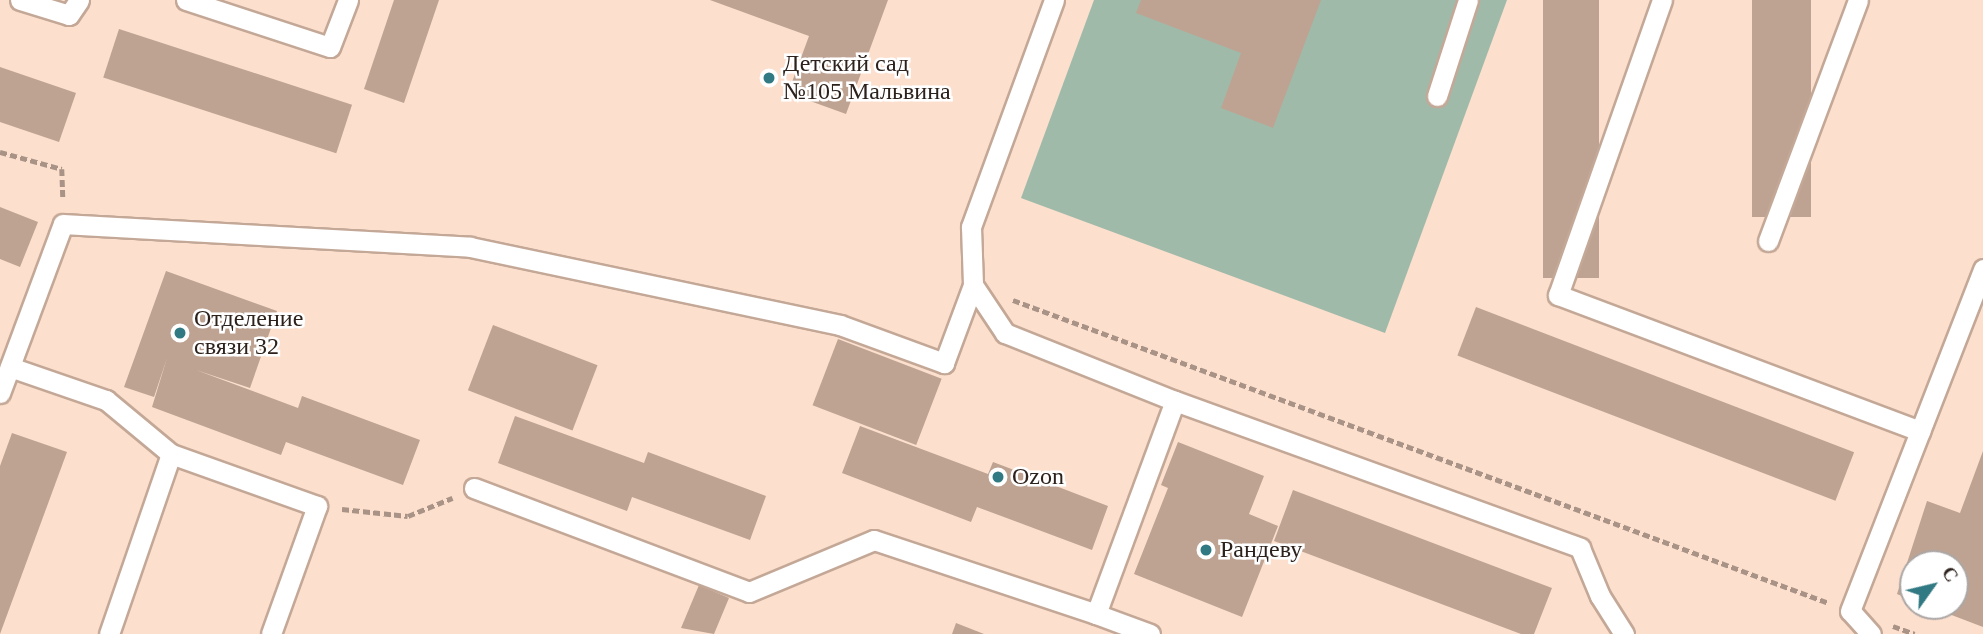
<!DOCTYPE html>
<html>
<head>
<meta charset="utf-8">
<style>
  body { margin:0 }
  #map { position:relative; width:1983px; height:634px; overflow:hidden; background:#fcdfcd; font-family:Georgia,serif }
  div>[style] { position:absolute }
  .green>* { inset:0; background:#a0baaa }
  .building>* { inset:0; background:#bea392; transform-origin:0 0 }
  .path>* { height:4.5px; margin-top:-2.25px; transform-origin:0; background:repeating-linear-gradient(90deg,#a99386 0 7px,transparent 0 10.5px) }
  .roads { filter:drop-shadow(2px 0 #c4a897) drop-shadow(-2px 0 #c4a897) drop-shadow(0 2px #c4a897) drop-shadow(0 -2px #c4a897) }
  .service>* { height:19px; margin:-9.5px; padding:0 9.5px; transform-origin:9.5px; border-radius:9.5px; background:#fff }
  .dots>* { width:19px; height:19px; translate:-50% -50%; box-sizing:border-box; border:4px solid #fff; border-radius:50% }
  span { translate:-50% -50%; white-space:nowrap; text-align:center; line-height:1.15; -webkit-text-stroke:5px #fff; paint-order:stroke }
  .poi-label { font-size:24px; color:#2c211b }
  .left { translate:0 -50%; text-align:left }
  .north { position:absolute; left:1899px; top:550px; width:70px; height:70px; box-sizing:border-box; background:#fff; border:2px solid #aba6a4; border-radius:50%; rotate:56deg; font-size:19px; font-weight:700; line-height:28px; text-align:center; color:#2c211b }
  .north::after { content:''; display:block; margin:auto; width:24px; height:32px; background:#327a83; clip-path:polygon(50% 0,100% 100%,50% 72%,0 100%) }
</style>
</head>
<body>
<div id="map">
  <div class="green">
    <i style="clip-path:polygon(1094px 0,1507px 0,1385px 333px,1021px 198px)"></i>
  </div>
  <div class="building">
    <i style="clip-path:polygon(394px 0,439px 0,404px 103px,364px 89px)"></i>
    <i style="clip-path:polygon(710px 0,888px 0,846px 114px,788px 93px,809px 36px)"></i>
    <i style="clip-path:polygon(1141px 0,1321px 0,1273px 128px,1221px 108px,1241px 53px,1136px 13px)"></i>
    <i style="left:1543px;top:0;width:56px;height:278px"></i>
    <i style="left:1752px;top:0;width:59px;height:217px"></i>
    <i style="left:119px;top:29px;width:245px;height:51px;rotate:18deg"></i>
    <i style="clip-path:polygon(0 67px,76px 93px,59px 142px,0 122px)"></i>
    <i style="clip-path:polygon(0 207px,38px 222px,20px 267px,0 259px)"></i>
    <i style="clip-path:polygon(166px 271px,277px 311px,250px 388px,196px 370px,298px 408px,302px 396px,420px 440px,403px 485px,286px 442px,281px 455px,152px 407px,167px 358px,154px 397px,124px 387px)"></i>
    <i style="left:1476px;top:307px;width:405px;height:52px;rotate:21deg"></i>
    <i style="left:493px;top:325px;width:112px;height:70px;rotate:21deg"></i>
    <i style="left:838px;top:339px;width:111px;height:71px;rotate:21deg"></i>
    <i style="clip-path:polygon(515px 416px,644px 463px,648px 452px,766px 496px,750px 540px,632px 497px,627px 511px,498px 463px)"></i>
    <i style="clip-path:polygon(860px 426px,988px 474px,993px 462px,1108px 506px,1092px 550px,977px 507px,971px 522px,842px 473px)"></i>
    <i style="clip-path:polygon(12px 433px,67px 452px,0 634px,0 466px)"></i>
    <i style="clip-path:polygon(1178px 442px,1264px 476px,1249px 514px,1278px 526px,1242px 617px,1134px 574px,1168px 488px,1161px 485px)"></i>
    <i style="clip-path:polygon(1983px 451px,1983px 627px,1928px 606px,1955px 606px,1955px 564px,1913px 564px,1913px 601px,1897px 594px,1927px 501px,1960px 513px)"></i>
    <i style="clip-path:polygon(1293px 490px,1552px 588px,1534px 634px,1521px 634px,1274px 541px)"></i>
    <i style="clip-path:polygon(699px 585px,729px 598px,714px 634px,681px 628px)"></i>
    <i style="clip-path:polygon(956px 623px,984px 634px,952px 634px)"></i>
  </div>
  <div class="path">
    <i style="left:0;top:152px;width:64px;rotate:15.3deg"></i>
    <i style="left:62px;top:169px;width:30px;rotate:88deg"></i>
    <i style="left:1013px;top:300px;width:870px;rotate:20.37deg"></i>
    <i style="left:342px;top:509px;width:66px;rotate:6.1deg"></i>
    <i style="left:408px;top:516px;width:48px;rotate:-22.2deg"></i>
    <i style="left:1893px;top:626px;width:23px;rotate:20deg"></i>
  </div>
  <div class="roads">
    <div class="service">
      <i style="left:20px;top:0;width:51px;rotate:17deg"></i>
      <i style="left:69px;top:15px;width:18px;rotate:-56deg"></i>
      <i style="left:186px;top:0;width:151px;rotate:18.1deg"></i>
      <i style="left:330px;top:47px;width:50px;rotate:-69deg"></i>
      <i style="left:1054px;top:0;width:242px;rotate:110.1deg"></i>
      <i style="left:971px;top:227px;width:58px;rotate:88deg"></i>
      <i style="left:973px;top:285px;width:58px;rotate:56.3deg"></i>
      <i style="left:1005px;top:333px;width:183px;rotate:21.8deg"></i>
      <i style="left:1175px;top:401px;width:431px;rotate:19.9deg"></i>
      <i style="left:1580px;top:548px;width:52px;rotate:67.4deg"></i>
      <i style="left:1600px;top:596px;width:45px;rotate:57.7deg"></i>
      <i style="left:1662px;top:0;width:313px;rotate:109.4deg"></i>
      <i style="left:1558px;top:295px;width:387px;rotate:20.6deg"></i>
      <i style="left:1437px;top:96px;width:101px;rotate:-72.1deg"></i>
      <i style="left:1768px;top:241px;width:257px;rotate:-69.5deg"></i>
      <i style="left:10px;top:367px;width:102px;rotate:19deg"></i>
      <i style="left:106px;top:400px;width:85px;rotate:39.7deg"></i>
      <i style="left:0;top:393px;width:180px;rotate:-69.6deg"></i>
      <i style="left:63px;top:224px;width:408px;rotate:3.2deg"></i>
      <i style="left:470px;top:247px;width:378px;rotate:11.9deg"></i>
      <i style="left:840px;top:325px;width:111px;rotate:20.1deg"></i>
      <i style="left:944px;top:363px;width:83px;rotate:-69.6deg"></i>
      <i style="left:474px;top:488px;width:294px;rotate:20.7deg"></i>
      <i style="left:749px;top:592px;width:135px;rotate:-22.6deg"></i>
      <i style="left:874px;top:540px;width:234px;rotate:18.4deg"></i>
      <i style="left:109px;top:634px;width:190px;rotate:-71deg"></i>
      <i style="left:171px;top:454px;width:155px;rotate:19.6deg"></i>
      <i style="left:317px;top:506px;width:136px;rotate:109.8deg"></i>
      <i style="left:1150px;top:634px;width:58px;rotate:-159.7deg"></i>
      <i style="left:1096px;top:614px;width:227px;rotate:-69.7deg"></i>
      <i style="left:1871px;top:634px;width:31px;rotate:-132deg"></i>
      <i style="left:1850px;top:611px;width:367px;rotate:-68.7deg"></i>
    </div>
  </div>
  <div class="dots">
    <i style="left:769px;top:78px;background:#327a83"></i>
    <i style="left:180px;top:333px;background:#327a83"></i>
    <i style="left:998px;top:477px;background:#327a83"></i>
    <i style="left:1206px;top:550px;background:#327a83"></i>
  </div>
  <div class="poi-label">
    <span class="left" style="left:783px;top:78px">Детский сад<br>№105 Мальвина</span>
    <span class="left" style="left:194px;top:333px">Отделение<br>связи 32</span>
    <span class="left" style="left:1012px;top:477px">Ozon</span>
    <span class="left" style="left:1220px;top:550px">Рандеву</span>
  </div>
  <div class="north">С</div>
</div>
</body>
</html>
